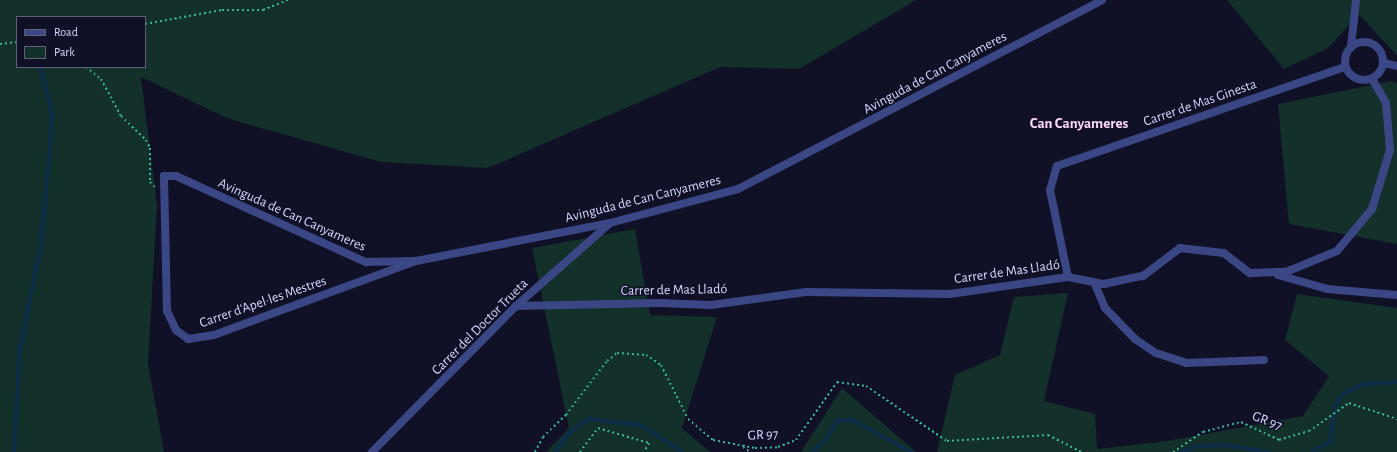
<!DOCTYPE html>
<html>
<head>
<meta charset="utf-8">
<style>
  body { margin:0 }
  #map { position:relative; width:1397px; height:452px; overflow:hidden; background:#101026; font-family:"Alegreya Sans",sans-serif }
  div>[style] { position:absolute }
  .green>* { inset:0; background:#13302a }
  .stream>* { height:3.5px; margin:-1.75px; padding:0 1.75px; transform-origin:1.75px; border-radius:1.75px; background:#0d2d48 }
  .path>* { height:2px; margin-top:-1px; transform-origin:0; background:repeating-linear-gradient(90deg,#31b796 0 2px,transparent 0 5px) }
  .street>* { height:8px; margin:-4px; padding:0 4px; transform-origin:4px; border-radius:4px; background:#3b4685 }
  .street>.ring { margin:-4px; padding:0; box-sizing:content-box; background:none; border:8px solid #3b4685; border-radius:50% }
  span { translate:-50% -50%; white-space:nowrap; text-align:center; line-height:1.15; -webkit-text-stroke:3px #101026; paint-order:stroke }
  .street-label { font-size:14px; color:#d6d8fe }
  .neighbourhood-label { font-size:15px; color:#fed8f7; font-weight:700 }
  .legend { position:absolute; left:16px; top:16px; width:130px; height:52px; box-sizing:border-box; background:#101026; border:1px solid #5f607c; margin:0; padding:5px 7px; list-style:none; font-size:12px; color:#d6d8fe }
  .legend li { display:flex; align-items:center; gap:8px; height:20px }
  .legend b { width:20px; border:1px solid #5f607c }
</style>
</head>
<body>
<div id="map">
  <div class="green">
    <i style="clip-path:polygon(evenodd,0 0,916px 0,799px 69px,720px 67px,488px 168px,381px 162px,229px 119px,141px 77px,157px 206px,148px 363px,164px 452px,0 452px,0 0,17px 17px,145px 17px,145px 67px,17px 67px,17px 17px)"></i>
    <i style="clip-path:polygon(1227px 0,1397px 0,1397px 56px,1359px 14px,1328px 48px,1284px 69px)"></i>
    <i style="clip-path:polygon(1391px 81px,1397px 83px,1397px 244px,1289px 224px,1278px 104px)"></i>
    <i style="clip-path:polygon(635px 229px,650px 315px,717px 317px,682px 428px,710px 452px,546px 452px,569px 428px,532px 248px)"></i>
    <i style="clip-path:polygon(1068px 293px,1044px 401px,1095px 414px,1097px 449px,1167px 441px,1303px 416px,1329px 376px,1285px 340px,1297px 294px,1397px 308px,1397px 452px,937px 452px,955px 375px,1000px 355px,1014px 297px)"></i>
    <i style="clip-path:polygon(842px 388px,916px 452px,801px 452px)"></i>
  </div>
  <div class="stream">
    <i style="left:14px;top:452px;width:103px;rotate:-86.7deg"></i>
    <i style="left:20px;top:349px;width:106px;rotate:-78.6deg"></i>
    <i style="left:41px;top:245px;width:107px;rotate:-84.7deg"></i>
    <i style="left:51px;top:138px;width:25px;rotate:-88deg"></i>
    <i style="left:52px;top:113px;width:45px;rotate:-104deg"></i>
    <i style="left:555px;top:452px;width:24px;rotate:-54deg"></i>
    <i style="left:569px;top:433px;width:24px;rotate:-36deg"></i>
    <i style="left:588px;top:419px;width:53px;rotate:6.5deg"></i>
    <i style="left:641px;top:425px;width:50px;rotate:32.7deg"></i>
    <i style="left:812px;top:452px;width:20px;rotate:-41deg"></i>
    <i style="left:827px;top:439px;width:21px;rotate:-61deg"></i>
    <i style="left:837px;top:421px;width:15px;rotate:-4deg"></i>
    <i style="left:852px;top:420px;width:68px;rotate:28.1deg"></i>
    <i style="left:1181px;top:452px;width:19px;rotate:-18deg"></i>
    <i style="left:1199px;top:446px;width:27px;rotate:-2deg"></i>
    <i style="left:1226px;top:445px;width:43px;rotate:9.5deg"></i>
    <i style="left:1312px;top:452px;width:21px;rotate:-29deg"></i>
    <i style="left:1330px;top:442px;width:38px;rotate:-81deg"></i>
    <i style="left:1336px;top:404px;width:14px;rotate:-54deg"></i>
    <i style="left:1344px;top:393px;width:22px;rotate:-24deg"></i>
    <i style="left:1364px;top:384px;width:33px;rotate:-3deg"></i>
  </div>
  <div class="path">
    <i style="left:145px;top:24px;width:78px;rotate:-10.3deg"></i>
    <i style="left:222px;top:10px;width:41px"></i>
    <i style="left:263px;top:10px;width:27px;rotate:-22deg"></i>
    <i style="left:0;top:44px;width:17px;rotate:-7deg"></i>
    <i style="left:86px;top:67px;width:19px;rotate:39deg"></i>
    <i style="left:101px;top:79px;width:42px;rotate:61.6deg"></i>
    <i style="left:121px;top:116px;width:35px;rotate:44deg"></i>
    <i style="left:146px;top:140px;width:9px;rotate:63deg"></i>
    <i style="left:150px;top:148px;width:34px;rotate:90deg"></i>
    <i style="left:150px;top:182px;width:7px;rotate:45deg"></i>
    <i style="left:743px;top:447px;width:9px;rotate:36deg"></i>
    <i style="left:535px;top:452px;width:17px;rotate:-62deg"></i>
    <i style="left:543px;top:437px;width:32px;rotate:-44deg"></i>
    <i style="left:566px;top:415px;width:68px;rotate:-52.8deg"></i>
    <i style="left:607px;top:361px;width:13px;rotate:-39deg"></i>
    <i style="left:617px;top:353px;width:29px;rotate:4deg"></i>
    <i style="left:646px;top:355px;width:18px;rotate:34deg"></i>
    <i style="left:661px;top:365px;width:60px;rotate:63.4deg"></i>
    <i style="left:688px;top:419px;width:33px;rotate:40deg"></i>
    <i style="left:713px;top:440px;width:43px;rotate:10.8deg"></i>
    <i style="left:755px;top:448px;width:23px;rotate:-2deg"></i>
    <i style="left:778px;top:447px;width:19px;rotate:-21deg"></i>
    <i style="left:796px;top:440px;width:71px;rotate:-54.7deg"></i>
    <i style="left:837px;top:382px;width:29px;rotate:8deg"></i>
    <i style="left:866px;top:386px;width:98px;rotate:34.2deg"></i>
    <i style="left:947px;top:441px;width:101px;rotate:-3.4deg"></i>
    <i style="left:1048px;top:435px;width:38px;rotate:27deg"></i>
    <i style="left:580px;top:452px;width:30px;rotate:-53deg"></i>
    <i style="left:598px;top:428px;width:53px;rotate:16.4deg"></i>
    <i style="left:649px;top:443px;width:10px;rotate:119deg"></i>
    <i style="left:1173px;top:452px;width:36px;rotate:-34deg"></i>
    <i style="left:1203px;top:432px;width:39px;rotate:-15deg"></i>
    <i style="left:1241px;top:422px;width:42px;rotate:25.3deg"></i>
    <i style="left:1279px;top:440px;width:31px;rotate:-17deg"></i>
    <i style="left:1309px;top:431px;width:49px;rotate:-35deg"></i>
    <i style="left:1349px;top:403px;width:51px;rotate:18.4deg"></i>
  </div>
  <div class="street">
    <i class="ring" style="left:1345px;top:42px;width:30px;height:30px"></i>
    <i style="left:1351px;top:47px;width:47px;rotate:-83.9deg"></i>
    <i style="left:1384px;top:63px;width:13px;rotate:13deg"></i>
    <i style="left:416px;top:261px;width:215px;rotate:159.9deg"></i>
    <i style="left:214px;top:335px;width:26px;rotate:171deg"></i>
    <i style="left:188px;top:339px;width:15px;rotate:-143deg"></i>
    <i style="left:176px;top:330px;width:21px;rotate:-115deg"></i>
    <i style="left:167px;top:311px;width:135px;rotate:-91.3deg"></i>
    <i style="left:164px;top:176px;width:12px"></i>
    <i style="left:176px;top:176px;width:209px;rotate:24.4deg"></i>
    <i style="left:366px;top:262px;width:50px;rotate:-1.1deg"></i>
    <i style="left:416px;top:261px;width:198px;rotate:-11.1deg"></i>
    <i style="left:610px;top:223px;width:132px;rotate:-14.9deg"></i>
    <i style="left:738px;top:189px;width:410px;rotate:-27.4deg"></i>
    <i style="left:1278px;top:275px;width:51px;rotate:15.9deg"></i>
    <i style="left:1327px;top:289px;width:70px;rotate:4.9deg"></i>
    <i style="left:1068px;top:277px;width:89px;rotate:-101.7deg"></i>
    <i style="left:1050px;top:190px;width:25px;rotate:-74deg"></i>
    <i style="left:1057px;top:166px;width:305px;rotate:-19deg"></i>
    <i style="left:1094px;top:282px;width:28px;rotate:67deg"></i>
    <i style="left:1105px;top:308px;width:43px;rotate:45.9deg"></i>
    <i style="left:1135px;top:339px;width:25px;rotate:34deg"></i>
    <i style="left:1156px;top:353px;width:32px;rotate:18deg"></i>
    <i style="left:1186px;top:363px;width:78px;rotate:-2.2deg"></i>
    <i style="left:516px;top:306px;width:143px;rotate:-1.2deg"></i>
    <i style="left:659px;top:303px;width:52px;rotate:2.2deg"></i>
    <i style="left:711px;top:305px;width:96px;rotate:-7.8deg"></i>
    <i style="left:806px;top:292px;width:144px;rotate:0.8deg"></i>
    <i style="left:950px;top:294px;width:119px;rotate:-8.2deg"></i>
    <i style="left:1068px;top:277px;width:37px;rotate:11deg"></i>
    <i style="left:1104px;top:284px;width:40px;rotate:-12deg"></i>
    <i style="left:1143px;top:276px;width:46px;rotate:-37.1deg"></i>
    <i style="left:1180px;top:248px;width:44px;rotate:6.5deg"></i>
    <i style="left:1224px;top:253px;width:33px;rotate:38deg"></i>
    <i style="left:1250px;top:273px;width:36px;rotate:-2deg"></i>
    <i style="left:1286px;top:272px;width:55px;rotate:-22.4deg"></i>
    <i style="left:1337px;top:251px;width:55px;rotate:-50.2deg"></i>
    <i style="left:1372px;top:209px;width:62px;rotate:-73deg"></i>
    <i style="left:1390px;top:150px;width:47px;rotate:-94.9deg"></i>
    <i style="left:1386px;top:103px;width:28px;rotate:-120deg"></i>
    <i style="left:372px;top:452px;width:205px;rotate:-45.4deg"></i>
    <i style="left:516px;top:306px;width:124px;rotate:-41.4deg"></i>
  </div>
  <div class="street-label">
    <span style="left:935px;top:73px;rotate:-28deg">Avinguda de Can Canyameres</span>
    <span style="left:1200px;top:103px;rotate:-19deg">Carrer de Mas Ginesta</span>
    <span style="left:643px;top:199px;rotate:-14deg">Avinguda de Can Canyameres</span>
    <span style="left:292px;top:215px;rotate:24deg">Avinguda de Can Canyameres</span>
    <span style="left:1007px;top:272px;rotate:-8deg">Carrer de Mas Lladó</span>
    <span style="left:674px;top:290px;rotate:-1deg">Carrer de Mas Lladó</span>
    <span style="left:263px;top:302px;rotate:-19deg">Carrer d'Apel·les Mestres</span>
    <span style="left:480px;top:327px;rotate:-45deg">Carrer del Doctor Trueta</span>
    <span style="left:1267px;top:421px;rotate:21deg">GR 97</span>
    <span style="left:763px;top:435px;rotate:-3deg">GR 97</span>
  </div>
  <div class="neighbourhood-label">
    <span style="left:1079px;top:124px">Can Canyameres</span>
  </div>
  <ul class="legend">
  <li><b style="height:5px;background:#3b4685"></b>Road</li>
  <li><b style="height:11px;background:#13302a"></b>Park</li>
  </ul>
</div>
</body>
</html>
